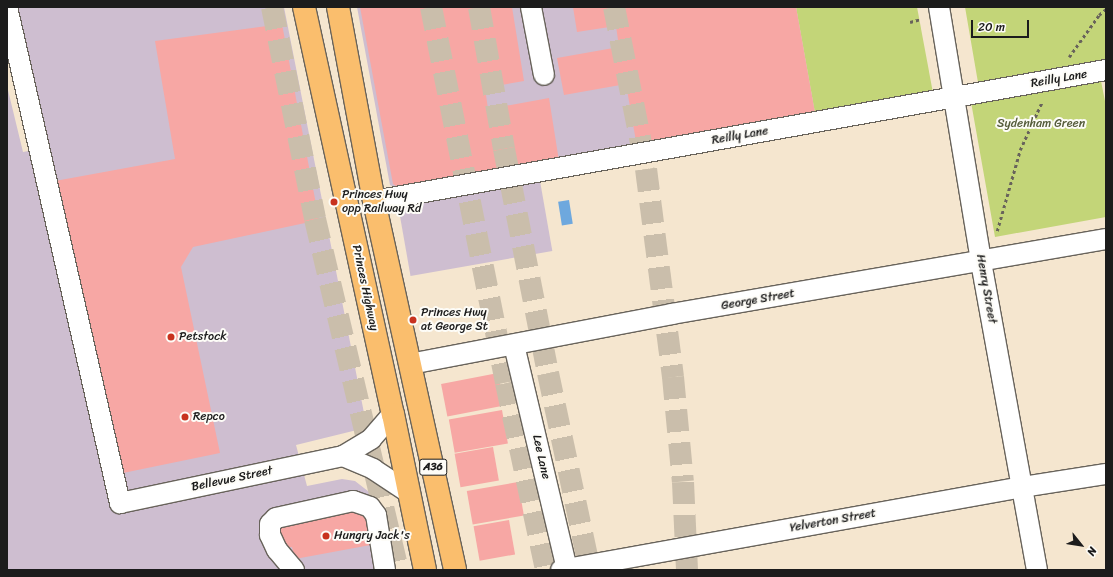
<!DOCTYPE html>
<html>
<head>
<meta charset="utf-8">
<style>
  body { margin:0 }
  #map { position:relative; width:1113px; height:577px; overflow:hidden; background:#f5e6cf; font-family:Sriracha,sans-serif }
  div>[style] { position:absolute }
  .industrial>* { inset:0; background:#cebed0; transform-origin:0 0 }
  .green>* { inset:0; background:#c3d578 }
  .water>* { inset:0; background:#6ea8de; transform-origin:0 0 }
  .building>* { inset:0; background:#f7a7a4; transform-origin:0 0 }
  .highway-tunnel>* { height:22px; margin-top:-11px; transform-origin:0; background:repeating-linear-gradient(90deg,#cabeab 0 22px,transparent 0 33px) }
  .path>* { height:2.5px; margin-top:-1.25px; transform-origin:0; background:repeating-linear-gradient(90deg,#68635b 0 3px,transparent 0 6px) }
  .roads { filter:drop-shadow(1px 0 #68635b) drop-shadow(-1px 0 #68635b) drop-shadow(0 1px #68635b) drop-shadow(0 -1px #68635b) }
  .minor>* { height:20px; margin:-10px; padding:0 10px; transform-origin:10px; border-radius:10px; background:#fff }
  .highway>* { height:22px; margin:-11px; padding:0 11px; transform-origin:11px; border-radius:11px; background:#fabe6d }
  .dots>* { width:11px; height:11px; translate:-50% -50%; box-sizing:border-box; border:2px solid #fdfcf7; border-radius:50% }
  span { translate:-50% -50%; white-space:nowrap; text-align:center; line-height:1.15; -webkit-text-stroke:4px #fdfcf7; paint-order:stroke }
  .shield-label span { padding:1px 3px; background:#fdfcf7; border:1px solid; border-radius:3px; -webkit-text-stroke-width:0 }
  .shield-label { font-size:11px; color:#1c1c1c; font-weight:700 }
  .street-label { font-size:12px; color:#1c1c1c }
  .park-label { font-size:12px; color:#565d3c }
  .poi-label { font-size:12px; color:#1c1c1c }
  .left { translate:0 -50%; text-align:left }
  .frame { position:absolute; inset:0; border:8px solid #1c1c1c; pointer-events:none }
  .north { position:absolute; left:1061px; top:525px; width:40px; height:40px; -webkit-text-stroke:3px #fdfcf7; paint-order:stroke; rotate:120deg; font-size:11px; font-weight:700; line-height:16px; text-align:center; color:#1c1c1c }
  .north::after { content:''; display:block; margin:auto; width:14px; height:18px; background:#1c1c1c; clip-path:polygon(50% 0,100% 100%,50% 72%,0 100%) }
  .scale { position:absolute; left:971px; top:20px; width:58px; height:18px; box-sizing:border-box; border:2px solid #1c1c1c; border-top:0; padding-left:5px; font-size:12px; line-height:14px; white-space:nowrap; color:#1c1c1c; -webkit-text-stroke:3px #fdfcf7; paint-order:stroke }
</style>
</head>
<body>
<div id="map">
  <div class="industrial">
    <i style="clip-path:polygon(12px 7px,284px 7px,365px 418px,357px 430px,296px 445px,307px 486px,342px 479px,355px 481px,373px 495px,393px 570px,7px 570px,7px 86px,23px 152px,45px 148px)"></i>
    <i style="clip-path:polygon(357px 7px,796px 7px,815px 113px,398px 190px,390px 185px)"></i>
    <i style="left:540px;top:181px;width:71px;height:144px;rotate:80deg"></i>
  </div>
  <div class="green">
    <i style="clip-path:polygon(796px 7px,917px 7px,933px 93px,815px 113px)"></i>
    <i style="clip-path:polygon(965px 7px,1106px 7px,1106px 79px,1101px 81px,1106px 106px,1106px 217px,995px 237px,971px 102px,981px 100px)"></i>
  </div>
  <div class="water">
    <i style="left:569px;top:200px;width:24px;height:11px;rotate:81deg"></i>
  </div>
  <div class="building">
    <i style="clip-path:polygon(360px 7px,512px 7px,524px 81px,485px 88px,488px 109px,549px 98px,559px 161px,399px 188px,393px 184px)"></i>
    <i style="clip-path:polygon(573px 7px,796px 7px,815px 113px,637px 147px,626px 84px,564px 95px,557px 58px,619px 47px,616px 26px,577px 32px)"></i>
    <i style="clip-path:polygon(282px 24px,319px 220px,193px 247px,181px 267px,220px 453px,123px 473px,55px 181px,175px 159px,155px 41px)"></i>
    <i style="left:498px;top:373px;width:33px;height:58px;rotate:79deg"></i>
    <i style="left:502px;top:410px;width:34px;height:54px;rotate:80deg"></i>
    <i style="left:493px;top:447px;width:34px;height:39px;rotate:80deg"></i>
    <i style="left:518px;top:482px;width:34px;height:52px;rotate:80deg"></i>
    <i style="clip-path:polygon(360px 510px,361px 516px,370px 514px,376px 544px,295px 559px,292px 547px,281px 549px,277px 529px)"></i>
    <i style="left:509px;top:520px;width:35px;height:36px;rotate:80deg"></i>
  </div>
  <div class="highway-tunnel">
    <i style="left:272px;top:7px;width:216px;rotate:78.5deg"></i>
    <i style="left:315px;top:219px;width:361px;rotate:76.7deg"></i>
    <i style="left:431px;top:7px;width:383px;rotate:78.7deg"></i>
    <i style="left:506px;top:383px;width:191px;rotate:77.9deg"></i>
    <i style="left:479px;top:7px;width:144px;rotate:80deg"></i>
    <i style="left:504px;top:149px;width:228px;rotate:78.9deg"></i>
    <i style="left:548px;top:373px;width:201px;rotate:78deg"></i>
    <i style="left:614px;top:7px;width:165px;rotate:78.8deg"></i>
    <i style="left:646px;top:169px;width:210px;rotate:82.6deg"></i>
    <i style="left:673px;top:377px;width:105px;rotate:84.6deg"></i>
    <i style="left:683px;top:482px;width:88px;rotate:87.4deg"></i>
  </div>
  <div class="path">
    <i style="left:910px;top:22px;width:11px;rotate:-15deg"></i>
    <i style="left:1069px;top:57px;width:52px;rotate:-54.5deg"></i>
    <i style="left:1099px;top:15px;width:9px;rotate:-41deg"></i>
    <i style="left:997px;top:231px;width:84px;rotate:-74.1deg"></i>
    <i style="left:1020px;top:150px;width:53px;rotate:-65.4deg"></i>
  </div>
  <div class="roads">
    <div class="minor">
      <i style="left:7px;top:7px;width:509px;rotate:77.17deg"></i>
      <i style="left:120px;top:503px;width:228px;rotate:-11.9deg"></i>
      <i style="left:343px;top:456px;width:33px;rotate:-31deg"></i>
      <i style="left:371px;top:439px;width:33px;rotate:-49deg"></i>
      <i style="left:531px;top:7px;width:69px;rotate:79.2deg"></i>
      <i style="left:939px;top:7px;width:258px;rotate:80.6deg"></i>
      <i style="left:981px;top:262px;width:313px;rotate:79.7deg"></i>
      <i style="left:374px;top:201px;width:744px;rotate:-10.15deg"></i>
      <i style="left:514px;top:345px;width:230px;rotate:76.7deg"></i>
      <i style="left:410px;top:364px;width:267px;rotate:-10.8deg"></i>
      <i style="left:672px;top:314px;width:440px;rotate:-9.8deg"></i>
      <i style="left:343px;top:456px;width:33px;rotate:23deg"></i>
      <i style="left:373px;top:469px;width:42px;rotate:33.3deg"></i>
      <i style="left:294px;top:570px;width:26px;rotate:-130deg"></i>
      <i style="left:277px;top:550px;width:17px;rotate:-115deg"></i>
      <i style="left:270px;top:535px;width:11px;rotate:-90deg"></i>
      <i style="left:270px;top:524px;width:8px;rotate:-45deg"></i>
      <i style="left:276px;top:518px;width:79px;rotate:-12.4deg"></i>
      <i style="left:353px;top:501px;width:18px;rotate:19deg"></i>
      <i style="left:370px;top:507px;width:10px;rotate:53deg"></i>
      <i style="left:376px;top:515px;width:56px;rotate:80.7deg"></i>
      <i style="left:561px;top:570px;width:468px;rotate:-10.2deg"></i>
      <i style="left:1022px;top:487px;width:85px;rotate:-8.8deg"></i>
    </div>
    <div class="highway">
      <i style="left:304px;top:7px;width:417px;rotate:77.7deg"></i>
      <i style="left:393px;top:414px;width:159px;rotate:78.4deg"></i>
      <i style="left:338px;top:7px;width:197px;rotate:79.5deg"></i>
      <i style="left:374px;top:201px;width:378px;rotate:77.6deg"></i>
    </div>
  </div>
  <div class="dots">
    <i style="left:334px;top:202px;background:#c8321e"></i>
    <i style="left:413px;top:320px;background:#c8321e"></i>
    <i style="left:171px;top:337px;background:#c8321e"></i>
    <i style="left:185px;top:417px;background:#c8321e"></i>
    <i style="left:326px;top:536px;background:#c8321e"></i>
  </div>
  <div class="shield-label">
    <span style="left:433px;top:467px">A36</span>
  </div>
  <div class="street-label">
    <span style="left:1059px;top:79px;rotate:-10deg">Reilly Lane</span>
    <span style="left:740px;top:136px;rotate:-10deg">Reilly Lane</span>
    <span style="left:365px;top:288px;rotate:78deg">Princes Highway</span>
    <span style="left:986px;top:289px;rotate:80deg">Henry Street</span>
    <span style="left:758px;top:300px;rotate:-10deg">George Street</span>
    <span style="left:541px;top:457px;rotate:77deg">Lee Lane</span>
    <span style="left:232px;top:479px;rotate:-12deg">Bellevue Street</span>
    <span style="left:833px;top:521px;rotate:-10deg">Yelverton Street</span>
  </div>
  <div class="park-label">
    <span style="left:1041px;top:124px">Sydenham Green</span>
  </div>
  <div class="poi-label">
    <span class="left" style="left:342px;top:202px">Princes Hwy<br>opp Railway Rd</span>
    <span class="left" style="left:421px;top:320px">Princes Hwy<br>at George St</span>
    <span class="left" style="left:179px;top:337px">Petstock</span>
    <span class="left" style="left:193px;top:417px">Repco</span>
    <span class="left" style="left:334px;top:536px">Hungry Jack's</span>
  </div>
  <div class="frame"></div>
  <div class="north">N</div>
  <div class="scale">20 m</div>
</div>
</body>
</html>
